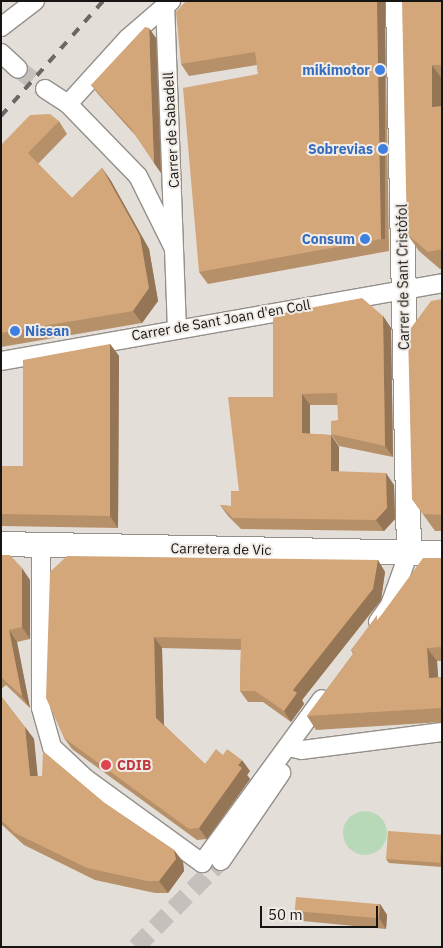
<!DOCTYPE html>
<html>
<head>
<meta charset="utf-8">
<style>
  body { margin:0 }
  #map { position:relative; width:443px; height:948px; overflow:hidden; background:#e4ded9; font-family:"IBM Plex Sans",sans-serif }
  div>[style] { position:absolute }
  .green>* { inset:0; background:#b8d9b8 }
  .round { border-radius:50% }
  .street-tunnel>* { height:18px; margin-top:-9px; transform-origin:0; background:repeating-linear-gradient(90deg,#c5c0bb 0 18px,transparent 0 27px) }
  .roads { filter:drop-shadow(1px 0 #948f89) drop-shadow(-1px 0 #948f89) drop-shadow(0 1px #948f89) drop-shadow(0 -1px #948f89) }
  .street>* { height:18px; margin:-9px; padding:0 9px; transform-origin:9px; border-radius:9px; background:#fff }
  .secondary>* { height:24px; margin:-12px; padding:0 12px; transform-origin:12px; border-radius:12px; background:#fff }
  .rail>* { height:4px; margin-top:-2px; transform-origin:0; background:repeating-linear-gradient(90deg,#6b6764 0 9px,transparent 0 18px) }
  .wall>* { inset:0; background:#b69069 }
  .shaded-wall>* { inset:0; background:#947555; transform-origin:0 0 }
  .building>* { inset:0; background:#d4a77a; transform-origin:0 0 }
  .dots>* { width:14px; height:14px; translate:-50% -50%; box-sizing:border-box; border:2px solid #f1ebe6; border-radius:50% }
  span { translate:-50% -50%; white-space:nowrap; text-align:center; line-height:1.15; -webkit-text-stroke:4px #f1ebe6; paint-order:stroke }
  .shop-label { font-size:14px; color:#366cbe; font-weight:700 }
  .right { translate:-100% -50%; text-align:right }
  .left { translate:0 -50%; text-align:left }
  .street-label { font-size:14px; color:#171513 }
  .health-label { font-size:14px; color:#be3a42; font-weight:700 }
  .frame { position:absolute; inset:0; border:2px solid #171513; pointer-events:none }
  .scale { position:absolute; left:260px; top:906px; width:118px; height:22px; box-sizing:border-box; border:2px solid #171513; border-top:0; padding-left:6px; font-size:15px; line-height:18px; white-space:nowrap; color:#171513; -webkit-text-stroke:4px #f1ebe6; paint-order:stroke }
</style>
</head>
<body>
<div id="map">
  <div class="green">
    <i class="round" style="left:343px;top:811px;width:44px;height:44px"></i>
  </div>
  <div class="street-tunnel">
    <i style="left:18px;top:69px;width:34px;rotate:37deg"></i>
    <i style="left:136px;top:947px;width:121px;rotate:-45.3deg"></i>
  </div>
  <div class="roads">
    <div class="street">
      <i style="left:165px;top:3px;width:324px;rotate:87.9deg"></i>
      <i style="left:1px;top:27px;width:43px;rotate:-37.4deg"></i>
      <i style="left:1px;top:53px;width:23px;rotate:43deg"></i>
      <i style="left:45px;top:89px;width:27px;rotate:33deg"></i>
      <i style="left:68px;top:104px;width:100px;rotate:45.8deg"></i>
      <i style="left:138px;top:176px;width:81px;rotate:63.7deg"></i>
      <i style="left:68px;top:104px;width:89px;rotate:-47.7deg"></i>
      <i style="left:128px;top:38px;width:57px;rotate:-40.7deg"></i>
      <i style="left:1px;top:361px;width:448px;rotate:-10deg"></i>
      <i style="left:41px;top:544px;width:164px;rotate:90deg"></i>
      <i style="left:41px;top:708px;width:41px;rotate:74.2deg"></i>
      <i style="left:52px;top:747px;width:45px;rotate:43.2deg"></i>
      <i style="left:85px;top:778px;width:145px;rotate:36deg"></i>
      <i style="left:202px;top:863px;width:203px;rotate:-53.8deg"></i>
      <i style="left:378px;top:622px;width:21px;rotate:-55deg"></i>
      <i style="left:390px;top:605px;width:56px;rotate:-70.3deg"></i>
      <i style="left:288px;top:747px;width:14px;rotate:12deg"></i>
      <i style="left:302px;top:750px;width:141px;rotate:-7.3deg"></i>
      <i style="left:221px;top:861px;width:107px;rotate:-55.7deg"></i>
    </div>
    <div class="secondary">
      <i style="left:398px;top:1px;width:551px;rotate:88.86deg"></i>
      <i style="left:1px;top:544px;width:441px;rotate:1.2deg"></i>
    </div>
  </div>
  <div class="rail">
    <i style="left:1px;top:116px;width:154px;rotate:-48.4deg"></i>
  </div>
  <div class="wall">
    <i style="clip-path:polygon(186px 1px,385px 1px,389px 251px,208px 284px,199px 272px,258px 74px,257px 65px,189px 76px,181px 64px)"></i>
    <i style="clip-path:polygon(442px 1px,442px 268px,440px 269px,419px 251px,407px 234px)"></i>
    <i style="clip-path:polygon(156px 38px,161px 173px,136px 136px,98px 94px,91px 85px)"></i>
    <i style="clip-path:polygon(59px 121px,67px 134px,38px 164px,72px 198px,102px 168px,111px 181px,149px 249px,158px 301px,142px 323px,1px 347px,1px 145px)"></i>
    <i style="clip-path:polygon(442px 299px,442px 531px,435px 531px,412px 499px)"></i>
    <i style="clip-path:polygon(383px 316px,391px 328px,393px 457px,339px 446px,331px 434px,338px 420px,338px 405px,310px 405px,310px 434px,331px 435px,339px 447px,339px 472px,394px 485px,395px 519px,384px 531px,241px 529px,228px 516px,220px 505px,231px 506px,239px 491px,273px 397px)"></i>
    <i style="clip-path:polygon(110px 344px,119px 356px,118px 528px,1px 526px,1px 376px,2px 466px,23px 466px)"></i>
    <i style="clip-path:polygon(1px 555px,30px 580px,30px 639px,17px 642px,30px 708px,6px 685px,1px 689px)"></i>
    <i style="clip-path:polygon(442px 558px,442px 661px,437px 661px,438px 677px,442px 677px,442px 722px,316px 730px,307px 716px,353px 654px,351px 650px,379px 618px)"></i>
    <i style="clip-path:polygon(378px 560px,385px 572px,381px 600px,302px 700px,304px 704px,291px 722px,263px 702px,248px 702px,240px 691px,241px 650px,162px 648px,164px 725px,205px 764px,223px 755px,250px 771px,247px 775px,250px 779px,207px 839px,197px 840px,72px 749px,64px 738px,50px 572px)"></i>
    <i style="clip-path:polygon(1px 696px,34px 739px,37px 776px,106px 804px,174px 850px,183px 862px,184px 871px,168px 893px,155px 893px,95px 880px,24px 845px,1px 824px)"></i>
    <i style="clip-path:polygon(442px 835px,442px 867px,389px 863px,386px 859px)"></i>
    <i style="clip-path:polygon(380px 904px,387px 915px,386px 929px,302px 921px,294px 911px)"></i>
  </div>
  <div class="shaded-wall">
    <i style="left:377px;top:1px;width:8px;height:238px"></i>
    <i style="clip-path:polygon(149px 28px,156px 38px,161px 173px,154px 163px)"></i>
    <i style="clip-path:polygon(432px 65px,442px 79px,442px 121px,432px 107px)"></i>
    <i style="clip-path:polygon(102px 168px,111px 181px,149px 249px,158px 301px,142px 323px,133px 311px)"></i>
    <i style="clip-path:polygon(383px 316px,391px 328px,393px 457px,385px 446px)"></i>
    <i style="clip-path:polygon(110px 344px,119px 356px,118px 528px,110px 516px)"></i>
    <i style="left:1px;top:376px;width:1px;height:100px;rotate:45deg"></i>
    <i style="clip-path:polygon(302px 394px,310px 405px,310px 445px,302px 433px)"></i>
    <i style="clip-path:polygon(331px 435px,339px 447px,339px 483px,331px 471px)"></i>
    <i style="clip-path:polygon(386px 473px,394px 485px,395px 519px,384px 531px,376px 520px)"></i>
    <i style="clip-path:polygon(378px 560px,385px 572px,381px 600px,302px 700px,304px 704px,291px 722px,284px 711px,293px 690px)"></i>
    <i style="clip-path:polygon(22px 568px,30px 580px,30px 639px,22px 627px)"></i>
    <i style="clip-path:polygon(9px 630px,17px 642px,30px 708px,22px 696px)"></i>
    <i style="clip-path:polygon(154px 637px,162px 648px,164px 729px,156px 718px)"></i>
    <i style="clip-path:polygon(427px 648px,437px 661px,439px 691px,429px 678px)"></i>
    <i style="clip-path:polygon(25px 727px,34px 739px,39px 788px,30px 776px)"></i>
    <i style="clip-path:polygon(242px 760px,250px 771px,247px 775px,250px 779px,207px 839px,199px 828px,238px 765px)"></i>
    <i style="clip-path:polygon(174px 850px,183px 862px,184px 871px,168px 893px,159px 881px)"></i>
    <i style="clip-path:polygon(380px 904px,387px 915px,386px 929px,379px 918px)"></i>
  </div>
  <div class="building">
    <i style="clip-path:polygon(186px 1px,377px 1px,381px 239px,199px 272px,183px 88px,258px 74px,255px 52px,181px 64px,176px 12px)"></i>
    <i style="clip-path:polygon(402px 1px,442px 1px,442px 65px,432px 65px,432px 107px,442px 106px,442px 249px,428px 252px,407px 234px)"></i>
    <i style="clip-path:polygon(145px 27px,149px 28px,154px 163px,130px 127px,91px 85px)"></i>
    <i style="clip-path:polygon(50px 114px,59px 121px,28px 153px,72px 198px,102px 168px,140px 236px,149px 288px,133px 311px,1px 333px,1px 145px,30px 115px)"></i>
    <i style="clip-path:polygon(362px 298px,383px 316px,385px 446px,331px 434px,331px 421px,338px 420px,337px 393px,302px 394px,302px 433px,331px 435px,331px 471px,386px 473px,387px 508px,376px 520px,233px 518px,220px 505px,231px 506px,231px 491px,239px 491px,228px 397px,273px 397px,273px 315px)"></i>
    <i style="clip-path:polygon(442px 299px,442px 515px,423px 514px,412px 499px,408px 332px,431px 301px)"></i>
    <i style="clip-path:polygon(110px 344px,110px 516px,1px 514px,1px 466px,23px 466px,23px 360px)"></i>
    <i style="clip-path:polygon(1px 555px,10px 555px,22px 568px,22px 627px,9px 630px,22px 696px,1px 677px)"></i>
    <i style="clip-path:polygon(67px 556px,378px 560px,373px 589px,293px 690px,297px 693px,284px 711px,255px 691px,240px 691px,241px 639px,154px 637px,156px 718px,205px 764px,216px 749px,223px 755px,227px 749px,242px 760px,238px 765px,242px 768px,199px 828px,189px 829px,64px 738px,46px 698px,50px 572px)"></i>
    <i style="clip-path:polygon(423px 558px,442px 558px,442px 647px,427px 648px,429px 678px,442px 677px,442px 708px,307px 716px,354px 653px,351px 650px,377px 615px,377px 621px)"></i>
    <i style="clip-path:polygon(1px 696px,25px 727px,30px 776px,42px 776px,43px 751px,106px 804px,174px 850px,176px 859px,159px 881px,147px 881px,87px 868px,15px 833px,1px 820px)"></i>
    <i style="left:388px;top:831px;width:54px;height:28px;rotate:4deg"></i>
    <i style="left:296px;top:897px;width:84px;height:14px;rotate:5deg"></i>
  </div>
  <div class="dots">
    <i style="left:380px;top:70px;background:#3f7fe0"></i>
    <i style="left:383px;top:149px;background:#3f7fe0"></i>
    <i style="left:365px;top:239px;background:#3f7fe0"></i>
    <i style="left:15px;top:331px;background:#3f7fe0"></i>
    <i style="left:106px;top:765px;background:#e0444e"></i>
  </div>
  <div class="shop-label">
    <span class="right" style="left:370px;top:70px">mikimotor</span>
    <span class="right" style="left:373px;top:149px">Sobrevias</span>
    <span class="right" style="left:355px;top:239px">Consum</span>
    <span class="left" style="left:25px;top:331px">Nissan</span>
  </div>
  <div class="street-label">
    <span style="left:171px;top:130px;rotate:-93deg">Carrer de Sabadell</span>
    <span style="left:403px;top:277px;rotate:-91deg">Carrer de Sant Cristòfol</span>
    <span style="left:221px;top:320px;rotate:-10deg">Carrer de Sant Joan d'en Coll</span>
    <span style="left:221px;top:549px;rotate:1deg">Carretera de Vic</span>
  </div>
  <div class="health-label">
    <span class="left" style="left:117px;top:765px">CDIB</span>
  </div>
  <div class="frame"></div>
  <div class="scale">50 m</div>
</div>
</body>
</html>
